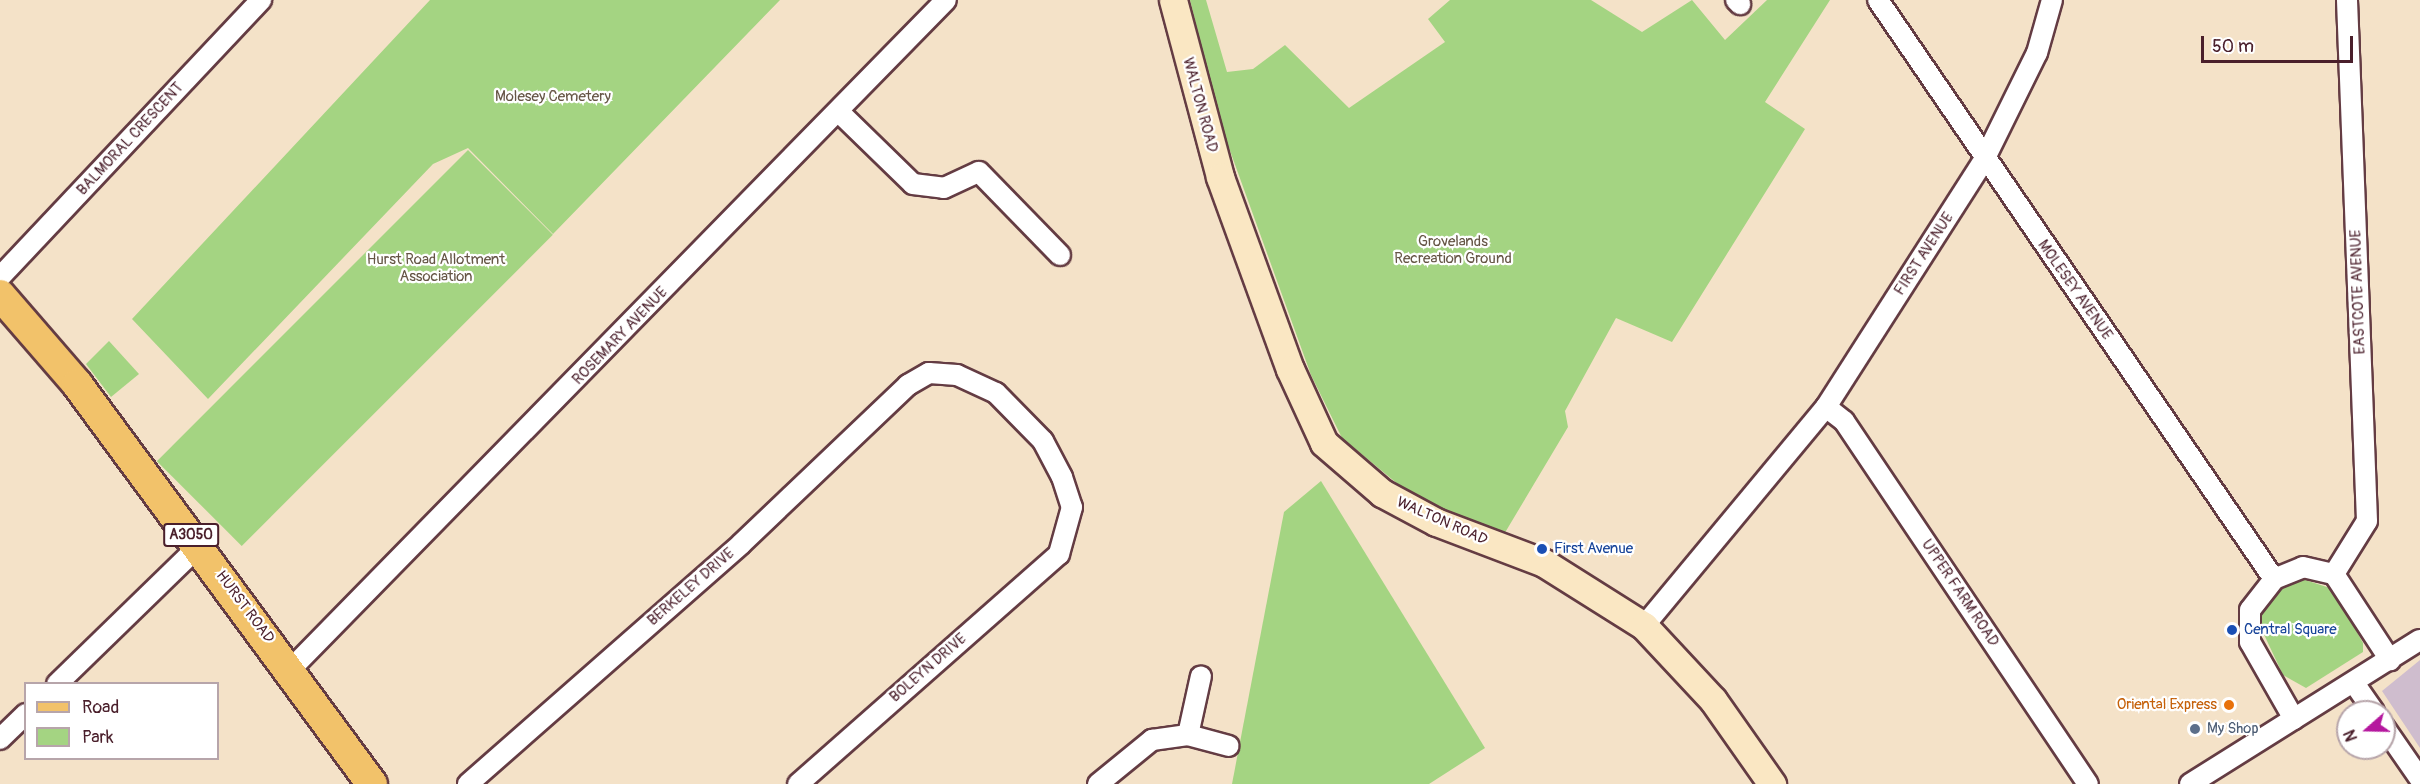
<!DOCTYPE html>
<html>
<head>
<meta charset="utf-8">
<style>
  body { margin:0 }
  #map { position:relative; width:2420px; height:784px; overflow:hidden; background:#f4e2c8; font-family:Pangolin,sans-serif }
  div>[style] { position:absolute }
  .industrial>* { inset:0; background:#cfbdce }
  .green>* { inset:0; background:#a4d482; transform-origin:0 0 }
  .roads { filter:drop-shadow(2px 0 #643c43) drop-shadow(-2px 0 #643c43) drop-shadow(0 2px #643c43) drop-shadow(0 -2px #643c43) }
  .street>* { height:20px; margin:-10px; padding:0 10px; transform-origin:10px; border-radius:10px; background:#fff }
  .secondary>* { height:27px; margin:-13.5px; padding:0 13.5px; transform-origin:13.5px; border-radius:13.5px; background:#fae7c3 }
  .primary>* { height:30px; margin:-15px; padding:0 15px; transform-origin:15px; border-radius:15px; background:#f2c26a }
  .dots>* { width:16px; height:16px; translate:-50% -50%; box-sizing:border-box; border:3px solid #fff; border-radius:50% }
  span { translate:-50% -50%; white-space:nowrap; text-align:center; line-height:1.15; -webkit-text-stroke:4.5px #fff; paint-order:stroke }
  .shield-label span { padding:2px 4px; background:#fff; border:2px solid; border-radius:4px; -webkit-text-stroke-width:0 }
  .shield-label { font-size:14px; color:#4a1f2b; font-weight:700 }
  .park-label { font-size:15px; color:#655545 }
  .street-label { font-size:15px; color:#4a1f2b }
  .transit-label { font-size:15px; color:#164399 }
  .left { translate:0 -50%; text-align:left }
  .food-label { font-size:15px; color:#c56008 }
  .right { translate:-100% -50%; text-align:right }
  .service-label { font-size:15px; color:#4e5e75 }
  .legend { position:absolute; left:24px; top:682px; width:195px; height:78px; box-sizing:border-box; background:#fff; border:2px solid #b7a5aa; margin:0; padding:8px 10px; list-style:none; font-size:18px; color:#4a1f2b }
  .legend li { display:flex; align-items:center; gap:12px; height:30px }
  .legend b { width:30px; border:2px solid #b7a5aa }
  .north { position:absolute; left:2336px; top:700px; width:60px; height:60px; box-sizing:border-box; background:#fff; border:2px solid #b7a5aa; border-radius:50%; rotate:250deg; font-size:16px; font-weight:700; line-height:24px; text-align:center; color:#4a1f2b }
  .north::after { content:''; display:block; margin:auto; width:21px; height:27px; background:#b5179e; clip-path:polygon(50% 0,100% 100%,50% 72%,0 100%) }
  .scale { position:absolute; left:2201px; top:36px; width:152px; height:27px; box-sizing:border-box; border:3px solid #4a1f2b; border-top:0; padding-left:8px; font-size:18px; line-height:21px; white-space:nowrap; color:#4a1f2b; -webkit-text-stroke:4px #fff; paint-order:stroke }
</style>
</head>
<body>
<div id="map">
  <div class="industrial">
    <i style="clip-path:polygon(2420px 660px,2420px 748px,2382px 691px)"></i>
  </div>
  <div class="green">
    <i style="clip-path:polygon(430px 0,780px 0,553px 234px,468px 148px,433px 164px,208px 399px,132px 319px)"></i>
    <i style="clip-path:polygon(1190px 0,1206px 0,1227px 72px,1253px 69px,1285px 45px,1349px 108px,1445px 42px,1428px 19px,1450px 0,1591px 0,1642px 32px,1692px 0,1725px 40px,1767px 0,1830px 0,1765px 102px,1805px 129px,1672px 342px,1616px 318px,1565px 411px,1568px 427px,1503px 536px,1439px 518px,1342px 438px,1311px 375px,1220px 123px)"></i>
    <i style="left:468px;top:150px;width:120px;height:440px;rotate:45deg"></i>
    <i style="clip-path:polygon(109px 341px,139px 374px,111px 397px,86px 364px)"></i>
    <i style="clip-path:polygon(1321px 481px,1485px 748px,1429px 784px,1232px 784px,1284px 512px)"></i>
    <i style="clip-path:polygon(2299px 578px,2333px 589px,2363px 643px,2363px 652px,2306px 688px,2283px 675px,2260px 626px,2262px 611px,2281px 584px)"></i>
  </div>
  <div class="roads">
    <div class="street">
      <i style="left:1736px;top:0;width:6px;rotate:45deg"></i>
      <i style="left:1878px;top:0;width:701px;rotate:55.63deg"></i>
      <i style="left:839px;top:112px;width:103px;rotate:44.2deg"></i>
      <i style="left:913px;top:184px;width:31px;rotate:7deg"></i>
      <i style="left:944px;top:188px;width:38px;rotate:-25deg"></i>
      <i style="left:979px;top:172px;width:116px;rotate:45.7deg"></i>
      <i style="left:0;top:277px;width:381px;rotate:-46.7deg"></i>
      <i style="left:1826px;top:407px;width:23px;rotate:38deg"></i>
      <i style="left:1844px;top:421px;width:437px;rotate:56.1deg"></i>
      <i style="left:2334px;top:574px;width:62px;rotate:-58.1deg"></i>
      <i style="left:2367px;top:521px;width:521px;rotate:-92.2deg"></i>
      <i style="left:1644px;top:626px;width:285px;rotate:-50.3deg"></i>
      <i style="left:1826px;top:407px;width:295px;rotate:-57.4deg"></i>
      <i style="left:1985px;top:158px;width:117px;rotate:-63.7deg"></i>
      <i style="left:2037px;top:53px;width:55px;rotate:-74.2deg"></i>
      <i style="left:291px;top:669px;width:936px;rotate:-45.61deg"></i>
      <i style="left:2354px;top:683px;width:35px;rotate:55deg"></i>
      <i style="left:57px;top:684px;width:198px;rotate:-44.2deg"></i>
      <i style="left:2294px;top:719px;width:89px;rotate:-119.7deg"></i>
      <i style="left:2250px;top:642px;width:32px;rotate:-90deg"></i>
      <i style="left:2250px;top:610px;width:39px;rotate:-52deg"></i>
      <i style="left:2274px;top:579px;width:31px;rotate:-22deg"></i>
      <i style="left:2303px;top:567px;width:32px;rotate:13deg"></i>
      <i style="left:2334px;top:574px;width:103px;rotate:56.9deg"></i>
      <i style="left:2384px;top:727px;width:63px;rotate:55.3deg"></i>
      <i style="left:1188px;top:735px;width:60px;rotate:-77.6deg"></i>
      <i style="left:0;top:739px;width:36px;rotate:-44deg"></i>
      <i style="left:468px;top:784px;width:363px;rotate:-41.3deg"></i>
      <i style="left:741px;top:544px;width:231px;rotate:-43.6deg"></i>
      <i style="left:908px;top:385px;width:24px;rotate:-30deg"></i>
      <i style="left:929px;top:373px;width:28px;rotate:4deg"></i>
      <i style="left:957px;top:375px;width:43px;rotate:24.8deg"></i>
      <i style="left:996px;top:393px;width:67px;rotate:45.6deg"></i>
      <i style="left:1043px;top:441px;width:41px;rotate:62.2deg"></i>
      <i style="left:1062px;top:477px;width:32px;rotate:72deg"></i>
      <i style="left:1072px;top:507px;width:49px;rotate:105.5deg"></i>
      <i style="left:1059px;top:554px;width:348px;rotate:138.6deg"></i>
      <i style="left:1098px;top:784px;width:70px;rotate:-39.2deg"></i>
      <i style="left:1152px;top:740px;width:36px;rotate:-8deg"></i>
      <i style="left:1188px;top:735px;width:42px;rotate:15deg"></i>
      <i style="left:2190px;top:784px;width:271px;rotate:-32.1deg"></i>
    </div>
    <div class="secondary">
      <i style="left:1173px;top:0;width:183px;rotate:75.1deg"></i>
      <i style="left:1220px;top:177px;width:204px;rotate:70deg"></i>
      <i style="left:1290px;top:369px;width:81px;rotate:65.3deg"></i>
      <i style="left:1324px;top:443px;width:77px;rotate:40.8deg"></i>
      <i style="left:1382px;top:493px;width:61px;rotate:28.2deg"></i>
      <i style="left:1436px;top:522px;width:116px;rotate:20.8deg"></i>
      <i style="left:1544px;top:563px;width:118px;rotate:32.2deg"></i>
      <i style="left:1644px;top:626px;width:101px;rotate:47deg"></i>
      <i style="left:1713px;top:700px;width:103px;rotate:54.9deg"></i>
    </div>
    <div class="primary">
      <i style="left:0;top:295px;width:118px;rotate:49.1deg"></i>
      <i style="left:77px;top:384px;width:497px;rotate:53.6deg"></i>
    </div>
  </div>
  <div class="dots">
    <i style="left:1542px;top:549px;background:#1a4fb4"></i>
    <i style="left:2232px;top:630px;background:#1a4fb4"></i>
    <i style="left:2229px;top:705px;background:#e8710a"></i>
    <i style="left:2195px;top:729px;background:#5c6f8a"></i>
  </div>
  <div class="shield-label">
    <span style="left:191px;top:535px">A3050</span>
  </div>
  <div class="park-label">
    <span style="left:553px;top:97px">Molesey Cemetery</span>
    <span style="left:1453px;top:250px">Grovelands<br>Recreation Ground</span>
    <span style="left:436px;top:268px">Hurst Road Allotment<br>Association</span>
  </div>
  <div class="street-label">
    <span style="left:1200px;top:105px;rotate:75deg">WALTON ROAD</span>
    <span style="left:130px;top:139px;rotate:-47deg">BALMORAL CRESCENT</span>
    <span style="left:1924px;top:254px;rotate:-57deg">FIRST AVENUE</span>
    <span style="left:2075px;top:290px;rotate:55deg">MOLESEY AVENUE</span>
    <span style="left:2358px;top:292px;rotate:-92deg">EASTCOTE AVENUE</span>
    <span style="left:620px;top:336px;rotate:-46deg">ROSEMARY AVENUE</span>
    <span style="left:1442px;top:521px;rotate:24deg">WALTON ROAD</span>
    <span style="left:691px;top:587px;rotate:-41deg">BERKELEY DRIVE</span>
    <span style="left:1960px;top:593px;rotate:56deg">UPPER FARM ROAD</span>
    <span style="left:245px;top:607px;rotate:53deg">HURST ROAD</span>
    <span style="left:928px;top:668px;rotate:-41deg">BOLEYN DRIVE</span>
  </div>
  <div class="transit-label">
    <span class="left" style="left:1554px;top:549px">First Avenue</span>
    <span class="left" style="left:2244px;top:630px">Central Square</span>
  </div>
  <div class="food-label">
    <span class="right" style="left:2217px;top:705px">Oriental Express</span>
  </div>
  <div class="service-label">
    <span class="left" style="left:2207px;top:729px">My Shop</span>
  </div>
  <ul class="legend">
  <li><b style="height:8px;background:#f2c26a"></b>Road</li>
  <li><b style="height:16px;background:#a4d482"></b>Park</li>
  </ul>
  <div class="north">N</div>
  <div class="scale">50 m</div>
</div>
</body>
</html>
